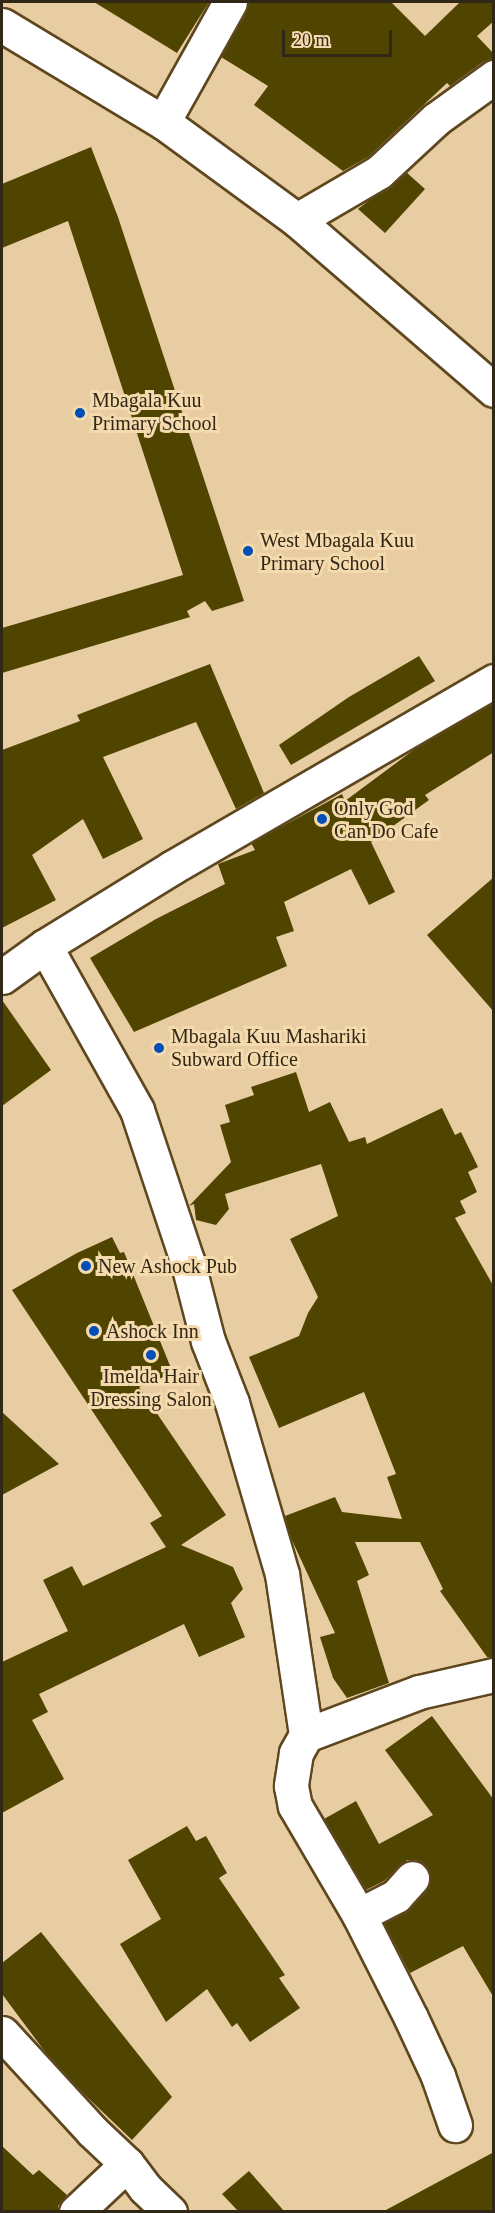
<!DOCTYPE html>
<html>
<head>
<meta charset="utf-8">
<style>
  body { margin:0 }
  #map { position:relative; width:495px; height:2213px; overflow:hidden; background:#e8cda2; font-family:Georgia,serif }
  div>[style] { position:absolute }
  .building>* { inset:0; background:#504500 }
  .roads { filter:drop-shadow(2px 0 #5e471f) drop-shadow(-2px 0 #5e471f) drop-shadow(0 2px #5e471f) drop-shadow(0 -2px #5e471f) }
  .minor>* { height:33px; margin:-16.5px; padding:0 16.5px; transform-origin:16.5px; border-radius:16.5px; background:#fff }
  .tertiary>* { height:33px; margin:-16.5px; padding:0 16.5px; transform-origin:16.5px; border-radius:16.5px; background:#fff }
  .dots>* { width:16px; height:16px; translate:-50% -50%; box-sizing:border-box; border:3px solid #f5daae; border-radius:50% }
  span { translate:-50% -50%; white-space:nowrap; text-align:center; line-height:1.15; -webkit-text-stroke:6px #f5daae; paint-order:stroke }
  .poi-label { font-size:20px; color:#312716 }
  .left { translate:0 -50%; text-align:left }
  .frame { position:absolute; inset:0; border:3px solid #312716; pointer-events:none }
  .scale { position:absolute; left:282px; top:30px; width:110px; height:27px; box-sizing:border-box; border:3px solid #312716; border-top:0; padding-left:8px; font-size:18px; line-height:21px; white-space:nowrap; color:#312716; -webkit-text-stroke:4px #f5daae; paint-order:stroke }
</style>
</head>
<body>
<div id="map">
  <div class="building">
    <i style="clip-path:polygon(94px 2px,209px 2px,177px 53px)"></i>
    <i style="clip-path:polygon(249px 2px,391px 2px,425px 36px,460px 2px,494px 2px,494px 21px,477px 36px,494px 54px,494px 58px,483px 62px,450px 86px,447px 83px,368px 157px,343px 171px,254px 105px,268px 86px,221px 57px)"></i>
    <i style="clip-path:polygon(91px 147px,118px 217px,244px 601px,212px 611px,205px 601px,187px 611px,190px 617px,2px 673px,2px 628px,183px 575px,68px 221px,2px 248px,2px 184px)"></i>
    <i style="clip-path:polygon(406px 172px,425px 189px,385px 233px,358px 209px)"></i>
    <i style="clip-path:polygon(419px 656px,435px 681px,291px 765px,279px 745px,349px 697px)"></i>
    <i style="clip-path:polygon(210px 664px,264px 793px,236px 809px,196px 722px,103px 757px,143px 839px,103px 859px,83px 819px,32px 855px,56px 900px,2px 928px,2px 750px,80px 721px,77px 715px)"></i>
    <i style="clip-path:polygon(494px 703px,494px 752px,425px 795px,429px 800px,371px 842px,395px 892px,369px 905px,351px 869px,284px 902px,294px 931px,276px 937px,287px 966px,134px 1032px,90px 958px,156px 919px,225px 884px,218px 864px,255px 850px,251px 843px,342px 794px,345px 801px,419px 746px)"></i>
    <i style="clip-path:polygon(494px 877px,494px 1012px,427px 935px)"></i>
    <i style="clip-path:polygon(2px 1000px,51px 1070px,2px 1106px)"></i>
    <i style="clip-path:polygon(296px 1072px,309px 1112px,330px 1102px,349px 1142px,365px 1137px,367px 1144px,442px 1108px,455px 1135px,461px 1132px,478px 1167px,468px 1172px,477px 1192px,460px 1201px,466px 1213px,455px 1218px,494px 1287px,494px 1657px,487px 1657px,440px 1591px,443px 1589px,420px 1542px,355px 1542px,369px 1575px,357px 1581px,389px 1683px,347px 1698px,333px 1678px,320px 1637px,335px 1633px,290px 1536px,285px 1516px,335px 1497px,342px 1512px,402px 1519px,387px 1477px,396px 1474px,364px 1392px,279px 1428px,249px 1357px,299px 1336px,308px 1313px,318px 1297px,290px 1239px,338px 1216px,321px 1164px,225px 1194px,229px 1209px,216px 1225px,196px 1220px,194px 1204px,189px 1206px,231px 1162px,220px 1125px,230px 1122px,225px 1105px,254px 1095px,251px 1087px)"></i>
    <i style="clip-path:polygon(112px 1237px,120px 1253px,124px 1252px,173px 1373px,139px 1387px,226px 1515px,181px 1545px,233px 1567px,243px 1589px,231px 1603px,245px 1637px,199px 1657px,184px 1624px,39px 1694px,48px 1712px,32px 1720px,64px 1779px,2px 1813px,2px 1662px,68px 1631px,43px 1580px,72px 1566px,83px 1586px,166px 1547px,150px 1523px,162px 1516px,12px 1290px,77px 1253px)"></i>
    <i style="clip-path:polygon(2px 1412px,59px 1464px,2px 1495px)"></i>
    <i style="clip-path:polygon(432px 1716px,494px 1800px,494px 1998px,463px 1946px,410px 1973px,384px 1923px,410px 1909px,426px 1890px,430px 1881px,430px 1872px,424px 1864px,415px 1860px,407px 1860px,384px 1881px,366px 1890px,324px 1819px,356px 1801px,379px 1844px,433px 1815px,385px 1750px)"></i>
    <i style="clip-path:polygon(187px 1826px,196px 1841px,206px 1836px,227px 1873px,219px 1878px,285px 1975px,279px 1978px,300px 2008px,250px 2042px,237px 2023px,232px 2027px,207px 1989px,166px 2022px,120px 1944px,161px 1919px,128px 1860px)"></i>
    <i style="clip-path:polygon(41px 1932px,172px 2097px,132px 2140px,86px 2096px,49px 2057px,2px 1994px,2px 1963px)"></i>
    <i style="clip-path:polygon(2px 2146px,33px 2175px,39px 2170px,67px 2195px,58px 2206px,58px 2211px,2px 2211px)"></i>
    <i style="clip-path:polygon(494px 2152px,494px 2211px,384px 2211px)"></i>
    <i style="clip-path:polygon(249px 2171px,284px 2211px,238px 2211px,222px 2194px)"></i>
  </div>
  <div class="roads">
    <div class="minor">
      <i style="left:163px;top:122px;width:137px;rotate:-60.8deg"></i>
      <i style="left:297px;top:220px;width:95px;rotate:-30.3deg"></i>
      <i style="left:379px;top:172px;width:78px;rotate:-42.9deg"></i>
      <i style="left:436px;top:119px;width:72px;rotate:-35.9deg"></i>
      <i style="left:45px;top:946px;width:188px;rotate:60.7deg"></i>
      <i style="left:137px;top:1110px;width:158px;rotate:71.6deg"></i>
      <i style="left:187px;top:1260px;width:84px;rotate:75.5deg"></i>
      <i style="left:208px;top:1341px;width:66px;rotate:68.8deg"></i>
      <i style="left:232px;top:1403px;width:178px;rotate:73.7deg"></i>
      <i style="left:282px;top:1574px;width:163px;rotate:81.5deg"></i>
      <i style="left:306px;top:1735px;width:21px;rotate:119deg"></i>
      <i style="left:296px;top:1753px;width:33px;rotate:99deg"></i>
      <i style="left:291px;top:1786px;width:20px;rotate:79deg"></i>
      <i style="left:295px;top:1806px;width:126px;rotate:59.6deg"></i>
      <i style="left:359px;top:1915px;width:115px;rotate:63.2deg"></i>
      <i style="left:411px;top:2018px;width:64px;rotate:65deg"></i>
      <i style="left:438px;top:2076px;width:52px;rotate:70.9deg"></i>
      <i style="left:2px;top:977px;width:53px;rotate:-35.8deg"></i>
      <i style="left:45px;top:946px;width:150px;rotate:-31.7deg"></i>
      <i style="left:173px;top:867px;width:371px;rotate:-30.1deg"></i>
      <i style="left:306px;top:1735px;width:121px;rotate:-20.8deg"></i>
      <i style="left:419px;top:1692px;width:77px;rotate:-12.8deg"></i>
      <i style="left:359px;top:1915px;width:42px;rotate:-27.2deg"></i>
      <i style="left:396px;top:1896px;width:24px;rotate:-48deg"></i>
      <i style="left:2px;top:2033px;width:133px;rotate:47.4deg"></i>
      <i style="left:92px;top:2131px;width:48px;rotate:43.3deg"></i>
      <i style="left:127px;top:2164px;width:30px;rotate:53deg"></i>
      <i style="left:145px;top:2188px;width:35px;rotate:44deg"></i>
      <i style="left:76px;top:2212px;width:70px;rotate:-43.3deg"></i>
    </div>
    <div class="tertiary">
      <i style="left:2px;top:25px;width:188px;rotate:31.1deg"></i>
      <i style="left:163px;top:122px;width:166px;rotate:36.2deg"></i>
      <i style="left:297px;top:220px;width:260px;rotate:40.8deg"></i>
    </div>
  </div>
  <div class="dots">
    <i style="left:80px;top:413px;background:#024eb8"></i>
    <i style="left:248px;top:551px;background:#024eb8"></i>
    <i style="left:322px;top:819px;background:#024eb8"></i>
    <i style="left:159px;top:1048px;background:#024eb8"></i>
    <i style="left:86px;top:1266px;background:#024eb8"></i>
    <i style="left:94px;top:1331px;background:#024eb8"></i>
    <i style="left:151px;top:1355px;background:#024eb8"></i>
  </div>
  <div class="poi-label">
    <span class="left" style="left:92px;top:412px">Mbagala Kuu<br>Primary School</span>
    <span class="left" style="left:260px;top:552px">West Mbagala Kuu<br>Primary School</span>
    <span class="left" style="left:334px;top:820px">Only God<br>Can Do Cafe</span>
    <span class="left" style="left:171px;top:1048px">Mbagala Kuu Mashariki<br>Subward Office</span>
    <span class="left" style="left:98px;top:1266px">New Ashock Pub</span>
    <span class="left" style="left:106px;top:1331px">Ashock Inn</span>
    <span style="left:151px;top:1388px">Imelda Hair<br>Dressing Salon</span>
  </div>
  <div class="frame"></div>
  <div class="scale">20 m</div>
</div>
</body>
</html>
